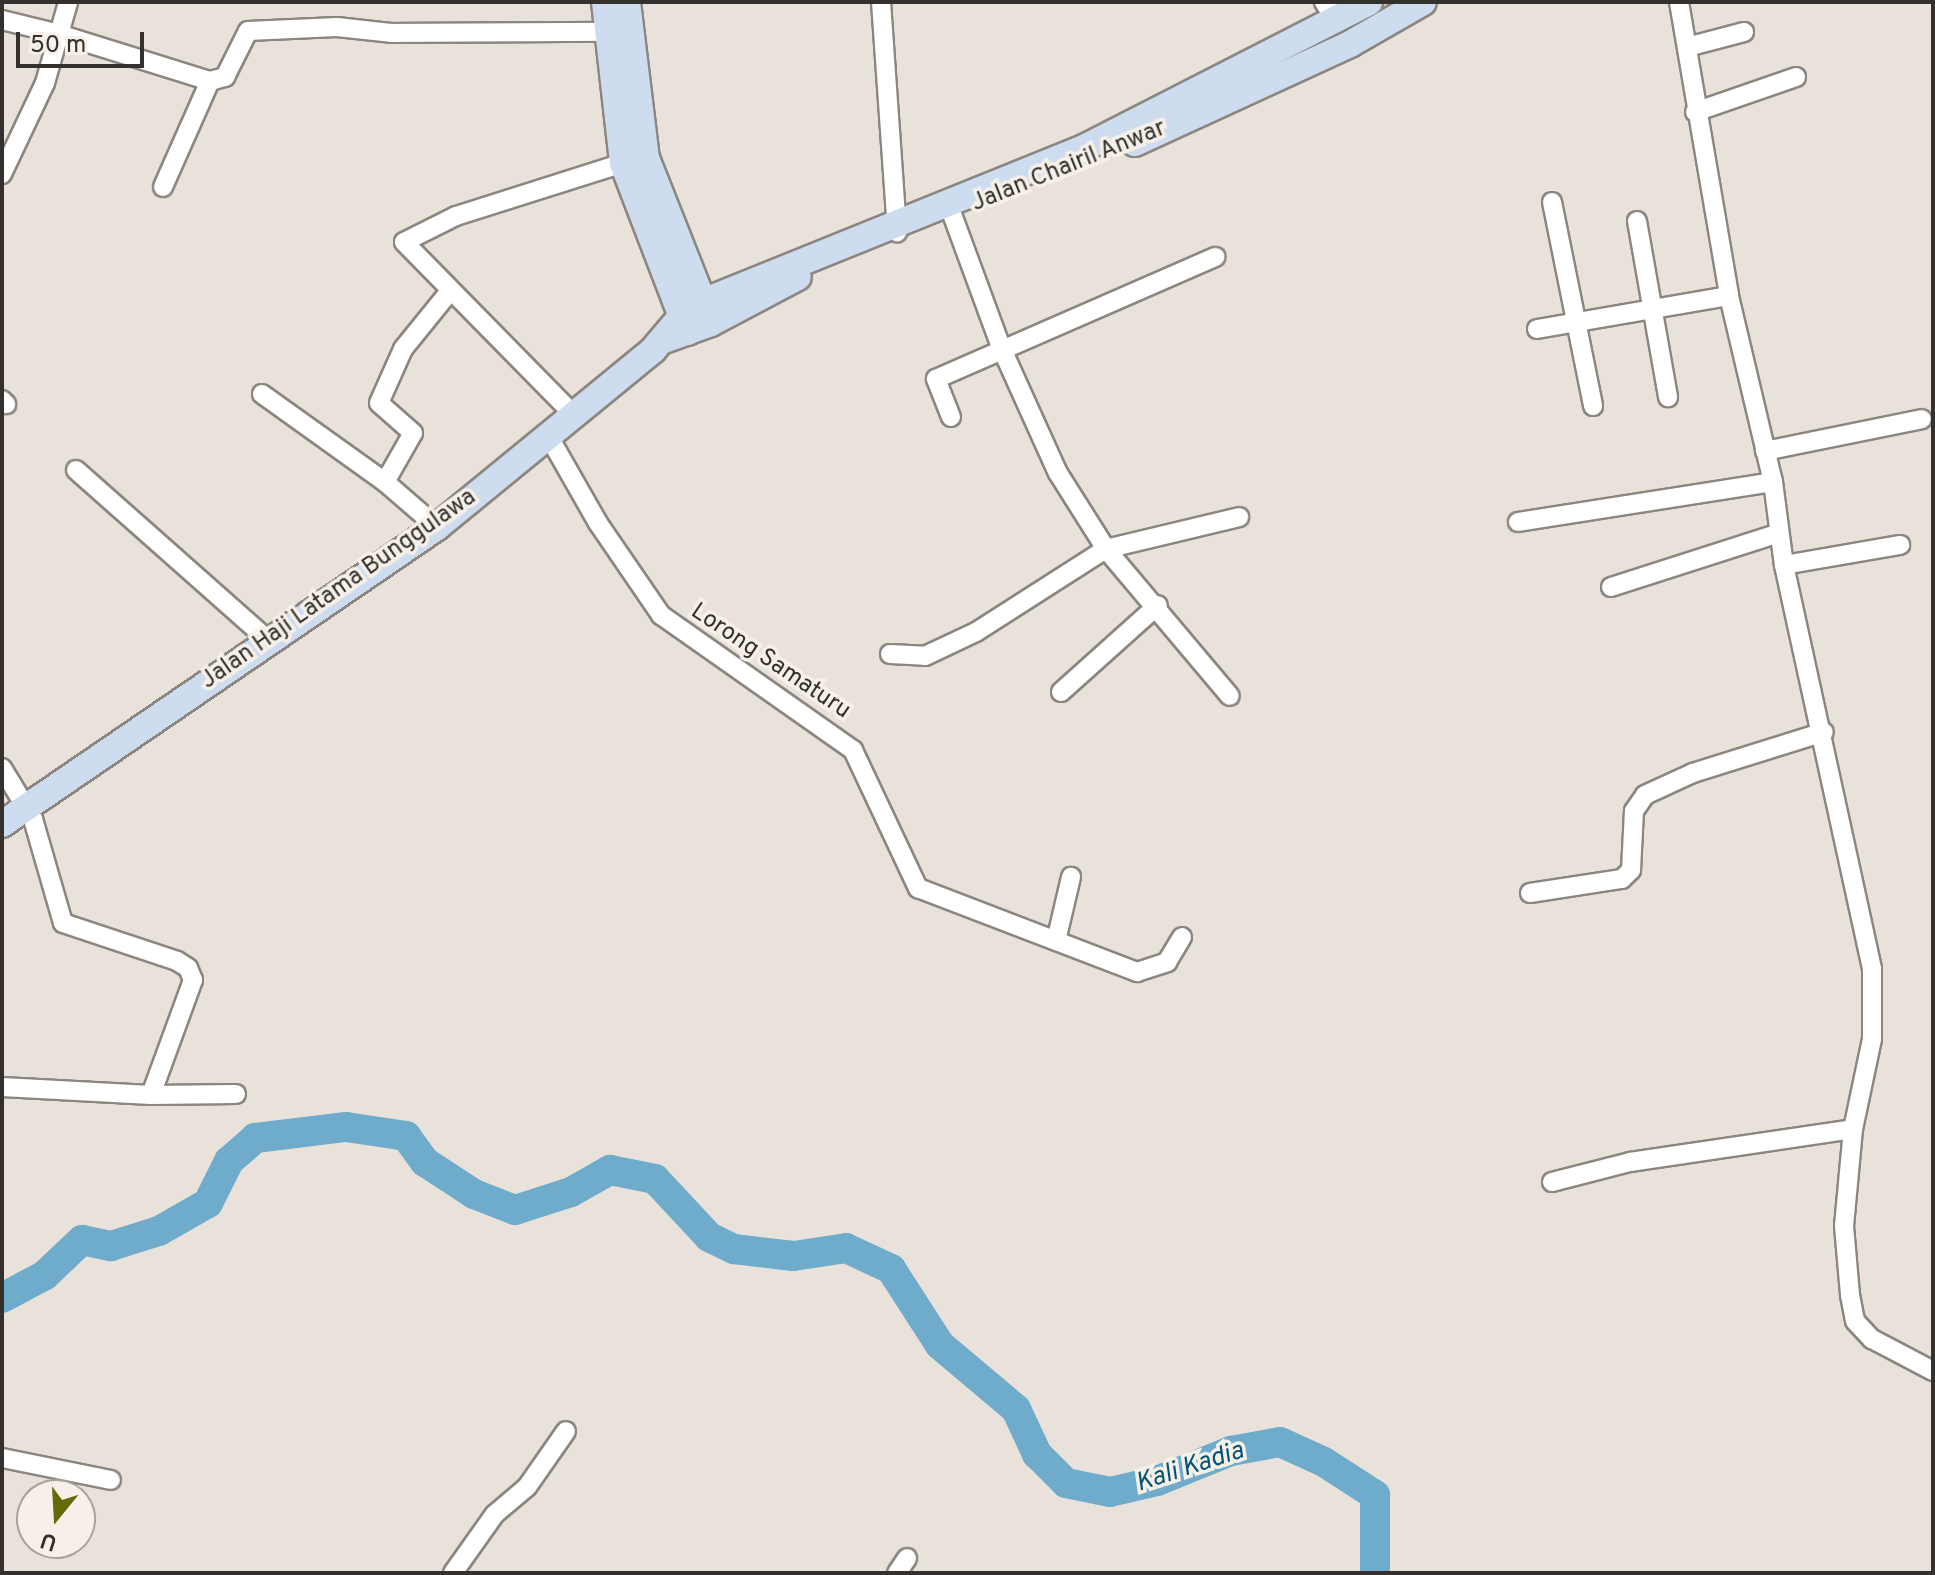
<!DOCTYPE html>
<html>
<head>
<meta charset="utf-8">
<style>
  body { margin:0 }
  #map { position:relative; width:1935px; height:1575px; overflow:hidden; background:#e8e2db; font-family:Overpass,sans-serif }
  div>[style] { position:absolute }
  .river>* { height:30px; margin:-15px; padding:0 15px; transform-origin:15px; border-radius:15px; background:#6fabcb }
  .roads { filter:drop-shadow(2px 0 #8b867f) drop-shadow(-2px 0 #8b867f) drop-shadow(0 2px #8b867f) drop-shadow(0 -2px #8b867f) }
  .street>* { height:18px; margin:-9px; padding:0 9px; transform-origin:9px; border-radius:9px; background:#fff }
  .secondary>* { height:26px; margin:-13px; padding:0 13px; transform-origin:13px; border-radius:13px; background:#cedcf0 }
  span { translate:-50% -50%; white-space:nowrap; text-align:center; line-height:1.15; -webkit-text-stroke:7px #f6f0e8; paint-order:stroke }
  .street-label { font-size:24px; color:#33302d }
  .water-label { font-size:26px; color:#005474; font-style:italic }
  .frame { position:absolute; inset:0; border:4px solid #33302d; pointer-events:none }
  .north { position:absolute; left:16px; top:1479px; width:80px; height:80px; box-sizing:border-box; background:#f6f0e8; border:2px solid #a8a39d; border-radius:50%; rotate:198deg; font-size:22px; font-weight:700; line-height:32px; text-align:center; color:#33302d }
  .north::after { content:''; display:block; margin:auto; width:28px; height:36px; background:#666907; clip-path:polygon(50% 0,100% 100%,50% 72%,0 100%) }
  .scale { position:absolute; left:16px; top:32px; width:128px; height:36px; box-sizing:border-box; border:4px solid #33302d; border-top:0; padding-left:10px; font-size:24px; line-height:28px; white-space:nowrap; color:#33302d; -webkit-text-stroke:6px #f6f0e8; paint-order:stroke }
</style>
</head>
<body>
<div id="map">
  <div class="river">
    <i style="left:2px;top:1298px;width:49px;rotate:-28.1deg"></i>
    <i style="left:45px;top:1275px;width:51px;rotate:-43.4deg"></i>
    <i style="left:82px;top:1240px;width:30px;rotate:12deg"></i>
    <i style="left:111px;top:1246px;width:50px;rotate:-17.4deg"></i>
    <i style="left:159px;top:1231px;width:56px;rotate:-29.7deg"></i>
    <i style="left:208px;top:1203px;width:47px;rotate:-63.4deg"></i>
    <i style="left:229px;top:1161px;width:35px;rotate:-41deg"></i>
    <i style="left:255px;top:1138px;width:92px;rotate:-6.9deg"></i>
    <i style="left:346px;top:1127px;width:61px;rotate:8.5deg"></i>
    <i style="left:406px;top:1136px;width:32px;rotate:54deg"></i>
    <i style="left:425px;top:1162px;width:59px;rotate:33.1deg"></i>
    <i style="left:474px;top:1194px;width:44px;rotate:21.3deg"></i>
    <i style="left:515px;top:1210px;width:59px;rotate:-17.8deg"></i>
    <i style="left:571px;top:1192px;width:45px;rotate:-29.4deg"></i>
    <i style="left:610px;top:1170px;width:46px;rotate:11.3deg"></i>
    <i style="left:655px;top:1179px;width:79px;rotate:47deg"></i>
    <i style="left:709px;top:1237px;width:28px;rotate:26deg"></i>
    <i style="left:734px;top:1249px;width:60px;rotate:6.7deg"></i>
    <i style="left:794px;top:1256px;width:53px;rotate:-8.7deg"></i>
    <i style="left:846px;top:1248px;width:50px;rotate:25deg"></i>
    <i style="left:891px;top:1269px;width:90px;rotate:57.2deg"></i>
    <i style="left:940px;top:1345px;width:99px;rotate:40.1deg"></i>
    <i style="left:1016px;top:1409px;width:50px;rotate:65deg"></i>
    <i style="left:1037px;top:1454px;width:41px;rotate:45deg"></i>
    <i style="left:1066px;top:1483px;width:45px;rotate:11.6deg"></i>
    <i style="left:1110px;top:1492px;width:48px;rotate:-13.2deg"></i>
    <i style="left:1157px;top:1481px;width:80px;rotate:-22.1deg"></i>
    <i style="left:1231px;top:1451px;width:50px;rotate:-10.4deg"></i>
    <i style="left:1280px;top:1442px;width:48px;rotate:24.4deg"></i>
    <i style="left:1324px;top:1462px;width:61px;rotate:32.9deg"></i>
    <i style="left:1375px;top:1495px;width:78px;rotate:90deg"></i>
  </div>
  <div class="roads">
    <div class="street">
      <i style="left:881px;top:2px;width:231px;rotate:86deg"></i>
      <i style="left:1324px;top:2px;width:22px;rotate:58deg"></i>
      <i style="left:1679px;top:2px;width:298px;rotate:80.3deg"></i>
      <i style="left:1729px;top:296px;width:191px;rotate:76.7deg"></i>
      <i style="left:1773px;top:482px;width:84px;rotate:82.5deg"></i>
      <i style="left:1784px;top:565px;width:413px;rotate:77.7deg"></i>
      <i style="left:1872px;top:969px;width:70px;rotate:90deg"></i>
      <i style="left:1872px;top:1039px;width:92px;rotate:101.9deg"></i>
      <i style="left:1853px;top:1129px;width:97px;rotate:95.3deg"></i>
      <i style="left:1844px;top:1226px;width:69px;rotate:85deg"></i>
      <i style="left:1850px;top:1295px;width:26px;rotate:79deg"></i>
      <i style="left:1855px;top:1321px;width:25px;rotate:47deg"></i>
      <i style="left:1872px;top:1339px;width:69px;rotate:27.7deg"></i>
      <i style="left:2px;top:20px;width:59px;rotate:13.8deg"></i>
      <i style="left:59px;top:34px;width:33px;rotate:-74deg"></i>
      <i style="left:1687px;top:47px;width:59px;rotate:-14.7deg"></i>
      <i style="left:1695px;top:112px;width:107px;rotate:-19.1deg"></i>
      <i style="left:2px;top:174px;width:101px;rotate:-64.7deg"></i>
      <i style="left:45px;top:83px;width:51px;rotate:-74.1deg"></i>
      <i style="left:59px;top:34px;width:158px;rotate:17.3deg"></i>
      <i style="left:210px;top:81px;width:16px;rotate:-15deg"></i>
      <i style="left:225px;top:77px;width:51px;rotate:-63.4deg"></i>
      <i style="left:248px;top:31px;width:89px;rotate:-2.6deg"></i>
      <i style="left:337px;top:27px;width:54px;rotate:6.3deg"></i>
      <i style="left:391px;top:33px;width:215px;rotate:-0.3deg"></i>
      <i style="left:163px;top:187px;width:116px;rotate:-66.1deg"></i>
      <i style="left:1552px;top:202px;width:208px;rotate:78.6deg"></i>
      <i style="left:952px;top:214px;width:142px;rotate:69.8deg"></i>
      <i style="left:1001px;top:347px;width:138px;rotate:65.7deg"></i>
      <i style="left:1058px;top:473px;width:90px;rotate:57.7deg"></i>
      <i style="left:1106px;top:549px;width:192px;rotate:49.9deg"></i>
      <i style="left:1637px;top:221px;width:179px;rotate:80deg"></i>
      <i style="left:1537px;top:329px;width:195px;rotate:-9.8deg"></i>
      <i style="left:262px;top:394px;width:151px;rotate:35.6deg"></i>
      <i style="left:2px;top:400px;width:6px;rotate:45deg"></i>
      <i style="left:573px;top:414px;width:241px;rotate:-134.5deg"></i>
      <i style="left:404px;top:242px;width:58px;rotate:-26.6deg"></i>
      <i style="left:456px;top:216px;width:175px;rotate:-17.6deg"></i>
      <i style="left:951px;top:417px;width:41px;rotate:-111.5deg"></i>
      <i style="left:936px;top:379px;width:305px;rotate:-23.6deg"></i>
      <i style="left:549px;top:437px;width:99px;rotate:60.3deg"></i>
      <i style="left:598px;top:523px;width:112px;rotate:55.6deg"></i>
      <i style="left:661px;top:615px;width:235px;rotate:35.1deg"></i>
      <i style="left:853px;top:750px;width:153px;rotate:64.8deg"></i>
      <i style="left:918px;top:888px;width:235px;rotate:21deg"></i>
      <i style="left:1137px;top:972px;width:32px;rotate:-18deg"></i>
      <i style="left:1167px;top:962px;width:29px;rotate:-59deg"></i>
      <i style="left:1765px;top:451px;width:160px;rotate:-11.5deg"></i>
      <i style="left:76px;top:470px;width:255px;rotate:41.5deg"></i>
      <i style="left:1518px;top:522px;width:258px;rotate:-8.9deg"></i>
      <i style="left:437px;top:527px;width:69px;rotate:-139.1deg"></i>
      <i style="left:385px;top:482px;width:56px;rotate:-60.3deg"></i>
      <i style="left:413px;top:433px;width:45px;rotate:-138.6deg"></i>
      <i style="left:379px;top:403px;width:59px;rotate:-66deg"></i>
      <i style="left:403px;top:349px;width:75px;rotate:-51deg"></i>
      <i style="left:1784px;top:565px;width:118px;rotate:-9.8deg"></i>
      <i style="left:1611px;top:587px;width:176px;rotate:-17.8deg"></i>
      <i style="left:890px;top:654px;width:35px;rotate:3deg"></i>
      <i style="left:925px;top:656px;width:56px;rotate:-25.2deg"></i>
      <i style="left:976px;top:632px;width:154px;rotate:-32.6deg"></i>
      <i style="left:1106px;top:549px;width:137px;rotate:-13.5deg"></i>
      <i style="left:1061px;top:692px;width:130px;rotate:-41.9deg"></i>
      <i style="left:2px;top:768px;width:60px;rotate:58.7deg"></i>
      <i style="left:33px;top:819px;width:108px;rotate:73.9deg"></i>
      <i style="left:63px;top:923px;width:120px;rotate:18.4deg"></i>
      <i style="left:177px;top:961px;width:13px;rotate:32deg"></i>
      <i style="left:188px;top:968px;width:13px;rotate:67deg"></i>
      <i style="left:193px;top:980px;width:122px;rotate:110.1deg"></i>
      <i style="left:151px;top:1095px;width:149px;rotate:-176.9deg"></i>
      <i style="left:1530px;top:893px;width:93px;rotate:-8.7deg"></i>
      <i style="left:1622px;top:879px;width:13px;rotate:-45deg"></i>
      <i style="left:1631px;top:870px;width:59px;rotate:-87.1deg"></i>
      <i style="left:1634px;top:811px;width:19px;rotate:-55deg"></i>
      <i style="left:1645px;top:795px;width:53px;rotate:-24.6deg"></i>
      <i style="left:1693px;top:773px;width:137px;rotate:-17.4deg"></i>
      <i style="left:1056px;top:941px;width:66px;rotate:-76.8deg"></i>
      <i style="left:151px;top:1095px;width:85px;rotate:-0.7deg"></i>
      <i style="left:1552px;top:1182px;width:81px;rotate:-14.4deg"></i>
      <i style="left:1630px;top:1162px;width:225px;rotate:-8.4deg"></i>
      <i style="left:2px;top:1458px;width:111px;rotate:11.4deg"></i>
      <i style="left:453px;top:1573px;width:72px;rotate:-54.6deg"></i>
      <i style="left:495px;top:1514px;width:42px;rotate:-40.2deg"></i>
      <i style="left:527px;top:1487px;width:68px;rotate:-55.1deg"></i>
      <i style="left:897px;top:1573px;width:18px;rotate:-56deg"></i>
    </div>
    <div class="secondary">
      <i style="left:605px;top:2px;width:162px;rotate:83.6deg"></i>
      <i style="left:623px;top:163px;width:181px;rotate:69deg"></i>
      <i style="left:627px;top:2px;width:157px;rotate:83.1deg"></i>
      <i style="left:646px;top:158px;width:171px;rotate:68.4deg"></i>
      <i style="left:1135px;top:143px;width:237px;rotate:-24.7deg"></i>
      <i style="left:1350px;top:44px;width:84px;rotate:-29.9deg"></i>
      <i style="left:664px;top:340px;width:50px;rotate:-19.9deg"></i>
      <i style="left:711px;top:323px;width:98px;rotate:-27.9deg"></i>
      <i style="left:2px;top:824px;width:527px;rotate:-34.32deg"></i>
      <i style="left:437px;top:527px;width:279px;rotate:-39.3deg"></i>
      <i style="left:653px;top:350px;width:42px;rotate:-49.8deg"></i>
      <i style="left:680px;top:318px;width:28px;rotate:-35deg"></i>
      <i style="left:703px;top:302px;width:413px;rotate:-22deg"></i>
      <i style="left:1086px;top:147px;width:318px;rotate:-27.1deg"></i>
    </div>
  </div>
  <div class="street-label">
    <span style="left:1069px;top:167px;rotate:-22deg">Jalan Chairil Anwar</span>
    <span style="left:339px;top:590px;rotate:-35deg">Jalan Haji Latama Bunggulawa</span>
    <span style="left:770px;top:662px;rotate:34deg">Lorong Samaturu</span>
  </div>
  <div class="water-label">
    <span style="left:1190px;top:1468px;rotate:-18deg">Kali Kadia</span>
  </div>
  <div class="frame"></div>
  <div class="north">U</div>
  <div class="scale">50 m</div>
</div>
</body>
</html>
